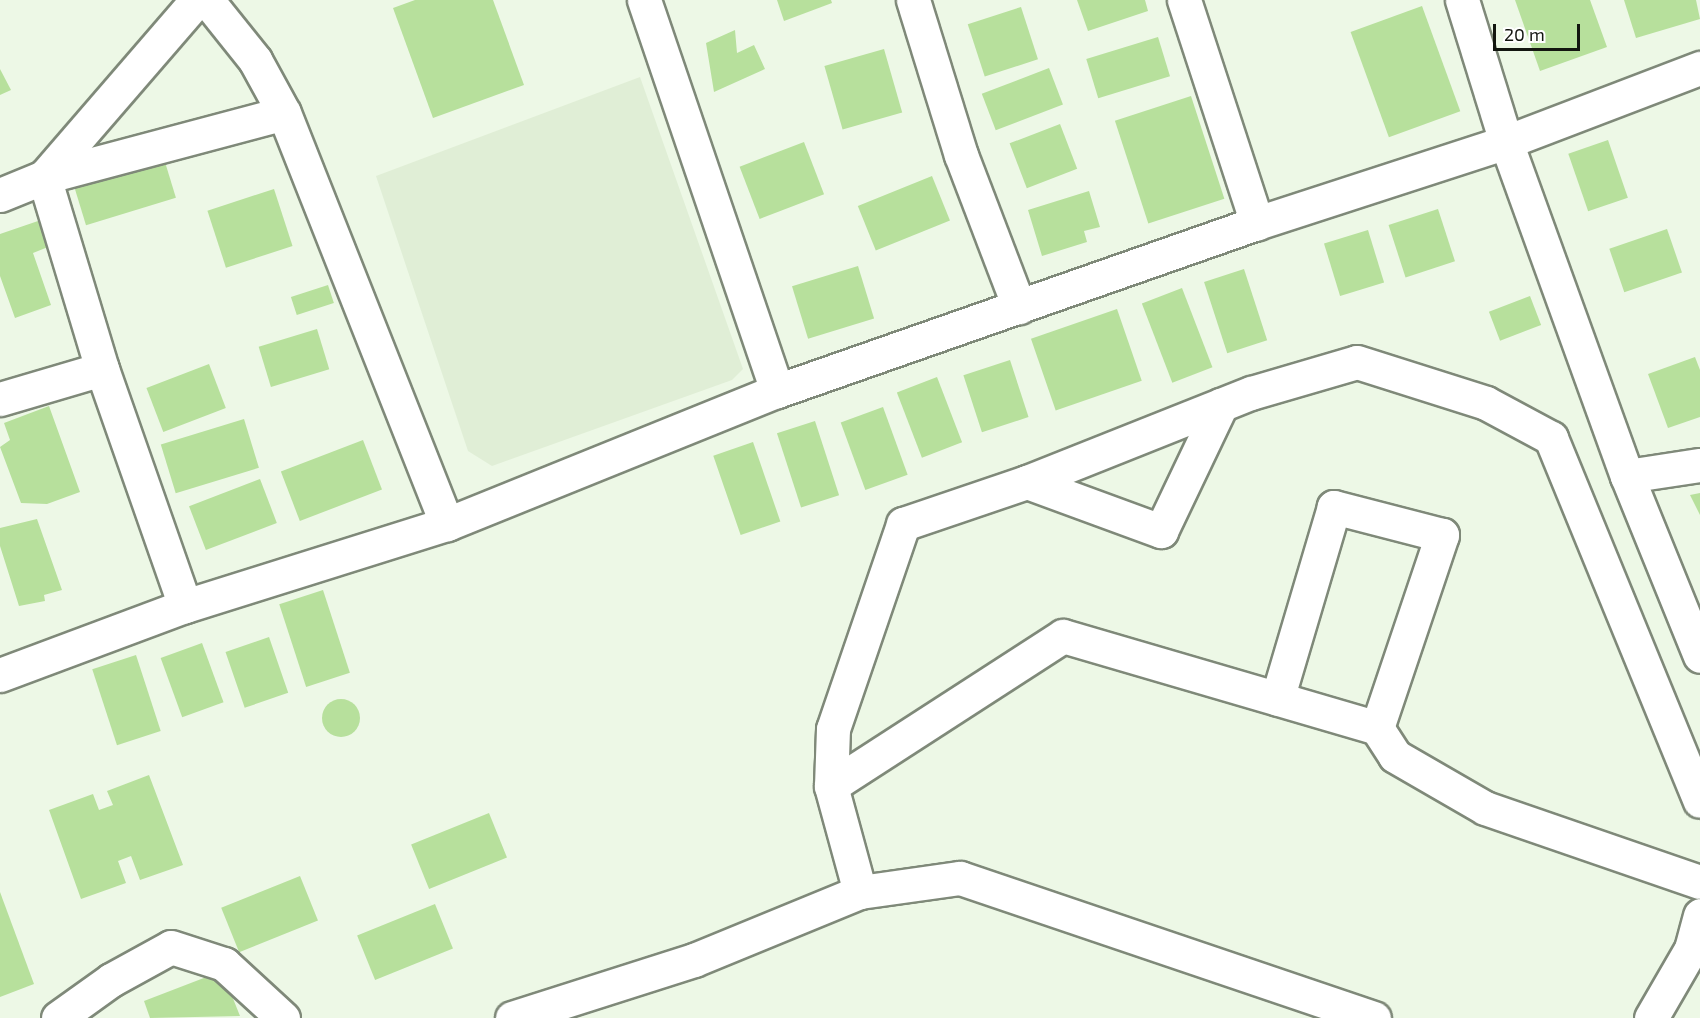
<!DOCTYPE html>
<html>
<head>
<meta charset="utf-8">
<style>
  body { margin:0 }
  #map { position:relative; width:1700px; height:1018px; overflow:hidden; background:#edf8e6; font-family:"Exo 2",sans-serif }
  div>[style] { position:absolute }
  .built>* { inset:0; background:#e0eed6 }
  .building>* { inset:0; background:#b7e09c; transform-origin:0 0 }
  .round { border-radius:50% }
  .roads { filter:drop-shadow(2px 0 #7f8979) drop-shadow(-2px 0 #7f8979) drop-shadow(0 2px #7f8979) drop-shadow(0 -2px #7f8979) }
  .minor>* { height:33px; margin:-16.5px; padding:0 16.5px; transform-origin:16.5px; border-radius:16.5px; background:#fff }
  span { translate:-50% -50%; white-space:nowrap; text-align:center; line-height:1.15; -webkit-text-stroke:4.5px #fff; paint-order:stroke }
  .scale { position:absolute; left:1493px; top:24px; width:87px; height:27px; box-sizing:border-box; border:3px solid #131610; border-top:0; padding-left:8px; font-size:18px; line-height:21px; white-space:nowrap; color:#131610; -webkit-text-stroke:4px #fff; paint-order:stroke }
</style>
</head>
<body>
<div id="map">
  <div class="built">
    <i style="clip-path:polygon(640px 77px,743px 369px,732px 380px,492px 466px,468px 451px,376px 176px)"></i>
  </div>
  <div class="building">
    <i style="clip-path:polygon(415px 0,493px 0,524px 85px,433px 118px,393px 8px)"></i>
    <i style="clip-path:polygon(777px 0,831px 0,832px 3px,784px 21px)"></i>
    <i style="clip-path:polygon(1077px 0,1145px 0,1148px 11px,1088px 31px)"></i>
    <i style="clip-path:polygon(1515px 0,1590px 0,1607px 47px,1540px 71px)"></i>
    <i style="clip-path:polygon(1624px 0,1696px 0,1700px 19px,1636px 38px)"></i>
    <i style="left:1422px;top:6px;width:112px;height:76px;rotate:70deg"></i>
    <i style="left:1021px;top:7px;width:55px;height:56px;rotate:72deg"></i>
    <i style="clip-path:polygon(735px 30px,737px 53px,754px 45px,765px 69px,714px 92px,706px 43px)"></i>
    <i style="left:1158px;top:37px;width:41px;height:75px;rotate:73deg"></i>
    <i style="left:884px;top:49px;width:66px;height:62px;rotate:74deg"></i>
    <i style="left:1049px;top:68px;width:39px;height:72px;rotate:69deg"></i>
    <i style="clip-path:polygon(0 69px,11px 90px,0 95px)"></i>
    <i style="left:1191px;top:96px;width:108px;height:80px;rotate:72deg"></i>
    <i style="left:1060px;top:124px;width:48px;height:54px;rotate:69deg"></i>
    <i style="left:1608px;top:140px;width:61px;height:42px;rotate:71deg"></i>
    <i style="left:804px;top:142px;width:56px;height:69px;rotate:69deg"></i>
    <i style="left:161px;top:149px;width:51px;height:94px;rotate:73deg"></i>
    <i style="left:932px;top:176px;width:48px;height:80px;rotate:68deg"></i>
    <i style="left:274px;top:189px;width:60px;height:70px;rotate:72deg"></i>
    <i style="clip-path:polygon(1089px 191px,1100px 227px,1084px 231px,1087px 242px,1042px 256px,1028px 210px)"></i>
    <i style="left:1438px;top:209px;width:55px;height:52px;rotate:72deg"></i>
    <i style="clip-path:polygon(38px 221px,48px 247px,33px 253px,51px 305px,15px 318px,0 276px,0 234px)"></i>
    <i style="left:1667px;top:229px;width:46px;height:61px;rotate:71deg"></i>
    <i style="left:1368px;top:230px;width:55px;height:46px;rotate:73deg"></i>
    <i style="left:858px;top:266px;width:55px;height:69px;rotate:73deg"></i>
    <i style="left:1244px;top:269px;width:75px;height:42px;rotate:72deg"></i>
    <i style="left:328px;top:285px;width:19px;height:39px;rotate:72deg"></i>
    <i style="left:1182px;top:288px;width:85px;height:43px;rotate:69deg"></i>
    <i style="left:1530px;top:296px;width:31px;height:44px;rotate:69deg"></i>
    <i style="left:1117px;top:309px;width:76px;height:91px;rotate:71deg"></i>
    <i style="left:317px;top:329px;width:42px;height:61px;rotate:73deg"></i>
    <i style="clip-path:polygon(1695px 357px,1700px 370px,1700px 417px,1668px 428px,1648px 374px)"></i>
    <i style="left:1010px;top:360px;width:60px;height:49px;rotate:72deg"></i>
    <i style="left:209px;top:364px;width:47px;height:67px;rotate:69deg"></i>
    <i style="left:937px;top:377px;width:70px;height:43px;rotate:69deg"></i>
    <i style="clip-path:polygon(49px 406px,80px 492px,47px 504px,21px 503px,0 447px,10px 440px,4px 423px)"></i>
    <i style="left:883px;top:407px;width:72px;height:45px;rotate:70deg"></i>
    <i style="left:244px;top:419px;width:51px;height:87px;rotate:73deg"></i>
    <i style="left:815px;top:421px;width:78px;height:40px;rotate:72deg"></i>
    <i style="left:363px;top:440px;width:53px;height:88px;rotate:69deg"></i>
    <i style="left:753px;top:442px;width:84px;height:42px;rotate:71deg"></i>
    <i style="left:260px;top:479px;width:47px;height:76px;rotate:69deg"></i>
    <i style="clip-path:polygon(1700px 493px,1700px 515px,1690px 495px)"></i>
    <i style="clip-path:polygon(37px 519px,62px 590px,44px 595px,45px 601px,19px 606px,0 546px,0 528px)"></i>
    <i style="left:323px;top:590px;width:87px;height:46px;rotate:72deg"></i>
    <i style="left:269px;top:637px;width:59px;height:46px;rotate:71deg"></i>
    <i style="left:202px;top:643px;width:63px;height:44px;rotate:70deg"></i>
    <i style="left:136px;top:655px;width:80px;height:46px;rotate:72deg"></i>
    <i class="round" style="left:322px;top:699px;width:38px;height:38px"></i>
    <i style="clip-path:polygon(149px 775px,183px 865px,140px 880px,131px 856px,118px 861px,126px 883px,81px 899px,49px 810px,93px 794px,99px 810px,113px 805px,107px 791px)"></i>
    <i style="left:489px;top:813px;width:48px;height:84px;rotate:68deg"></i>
    <i style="left:300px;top:876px;width:48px;height:85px;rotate:68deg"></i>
    <i style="clip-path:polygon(0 892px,34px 984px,0 997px)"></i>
    <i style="left:435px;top:904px;width:48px;height:84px;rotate:68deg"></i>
    <i style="clip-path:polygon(222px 971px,240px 1016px,150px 1018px,144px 1001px)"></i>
  </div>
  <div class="roads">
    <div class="minor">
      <i style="left:207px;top:0;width:77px;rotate:51.3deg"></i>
      <i style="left:255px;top:60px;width:60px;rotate:61.3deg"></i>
      <i style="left:284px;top:113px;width:442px;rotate:68.4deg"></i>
      <i style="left:644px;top:0;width:413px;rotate:71.2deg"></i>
      <i style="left:913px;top:0;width:162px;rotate:72.8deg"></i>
      <i style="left:961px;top:155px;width:163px;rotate:69.1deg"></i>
      <i style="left:1184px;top:0;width:235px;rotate:71.9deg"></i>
      <i style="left:1462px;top:0;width:149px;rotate:72.8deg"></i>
      <i style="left:1506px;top:142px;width:355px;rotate:70.1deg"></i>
      <i style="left:1627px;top:476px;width:194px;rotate:67.9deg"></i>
      <i style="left:0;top:195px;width:48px;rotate:-22.2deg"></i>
      <i style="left:44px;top:177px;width:248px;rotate:-14.9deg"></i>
      <i style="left:0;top:399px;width:106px;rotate:-16.4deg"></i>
      <i style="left:1627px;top:476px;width:74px;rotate:-8.6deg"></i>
      <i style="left:1027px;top:482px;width:143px;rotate:20.1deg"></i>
      <i style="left:1161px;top:531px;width:140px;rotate:-64.5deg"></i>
      <i style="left:185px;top:606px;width:251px;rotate:-109.3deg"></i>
      <i style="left:102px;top:369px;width:201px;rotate:-106.8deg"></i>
      <i style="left:44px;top:177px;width:234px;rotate:-49.2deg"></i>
      <i style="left:0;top:675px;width:197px;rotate:-20.5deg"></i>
      <i style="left:185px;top:606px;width:275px;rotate:-17.4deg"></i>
      <i style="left:447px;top:524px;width:356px;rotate:-22deg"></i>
      <i style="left:777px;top:391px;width:509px;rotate:-19.29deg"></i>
      <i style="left:1257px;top:223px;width:262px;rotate:-18deg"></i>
      <i style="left:1506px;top:142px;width:208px;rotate:-20.9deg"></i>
      <i style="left:1377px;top:728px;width:33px;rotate:57deg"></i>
      <i style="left:1395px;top:756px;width:104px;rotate:30deg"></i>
      <i style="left:1485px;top:808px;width:227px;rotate:19deg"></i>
      <i style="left:831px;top:786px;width:57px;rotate:-88deg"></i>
      <i style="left:833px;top:729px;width:217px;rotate:-71.1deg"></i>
      <i style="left:903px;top:524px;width:131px;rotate:-18.7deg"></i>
      <i style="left:1027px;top:482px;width:241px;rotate:-21.7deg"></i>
      <i style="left:1251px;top:393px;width:110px;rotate:-16.3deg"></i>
      <i style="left:1357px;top:362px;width:135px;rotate:17.6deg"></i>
      <i style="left:1486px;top:403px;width:74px;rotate:28.3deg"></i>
      <i style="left:1551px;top:438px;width:392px;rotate:67.7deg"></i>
      <i style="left:860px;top:892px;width:110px;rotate:-105.3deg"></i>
      <i style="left:831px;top:786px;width:276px;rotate:-32.9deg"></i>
      <i style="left:1063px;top:636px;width:327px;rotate:16.3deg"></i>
      <i style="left:1377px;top:728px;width:204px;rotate:-71.4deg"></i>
      <i style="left:1442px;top:535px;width:112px;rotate:-165.5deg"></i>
      <i style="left:1334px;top:507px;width:200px;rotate:106.5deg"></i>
      <i style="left:58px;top:1018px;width:65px;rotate:-35.6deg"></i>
      <i style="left:111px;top:980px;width:68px;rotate:-28.8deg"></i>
      <i style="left:171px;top:947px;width:56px;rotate:17.8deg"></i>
      <i style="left:224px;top:964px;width:80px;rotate:42.5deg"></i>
      <i style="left:512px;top:1018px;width:191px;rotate:-17.7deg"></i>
      <i style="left:694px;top:960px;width:179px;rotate:-22.3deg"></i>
      <i style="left:860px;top:892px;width:101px;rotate:-8deg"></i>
      <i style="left:960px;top:878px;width:437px;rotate:18.7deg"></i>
      <i style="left:1651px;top:1018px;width:80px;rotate:-59.9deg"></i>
      <i style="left:1691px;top:949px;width:35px;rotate:-75deg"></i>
    </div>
  </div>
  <div class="scale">20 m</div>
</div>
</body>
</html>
